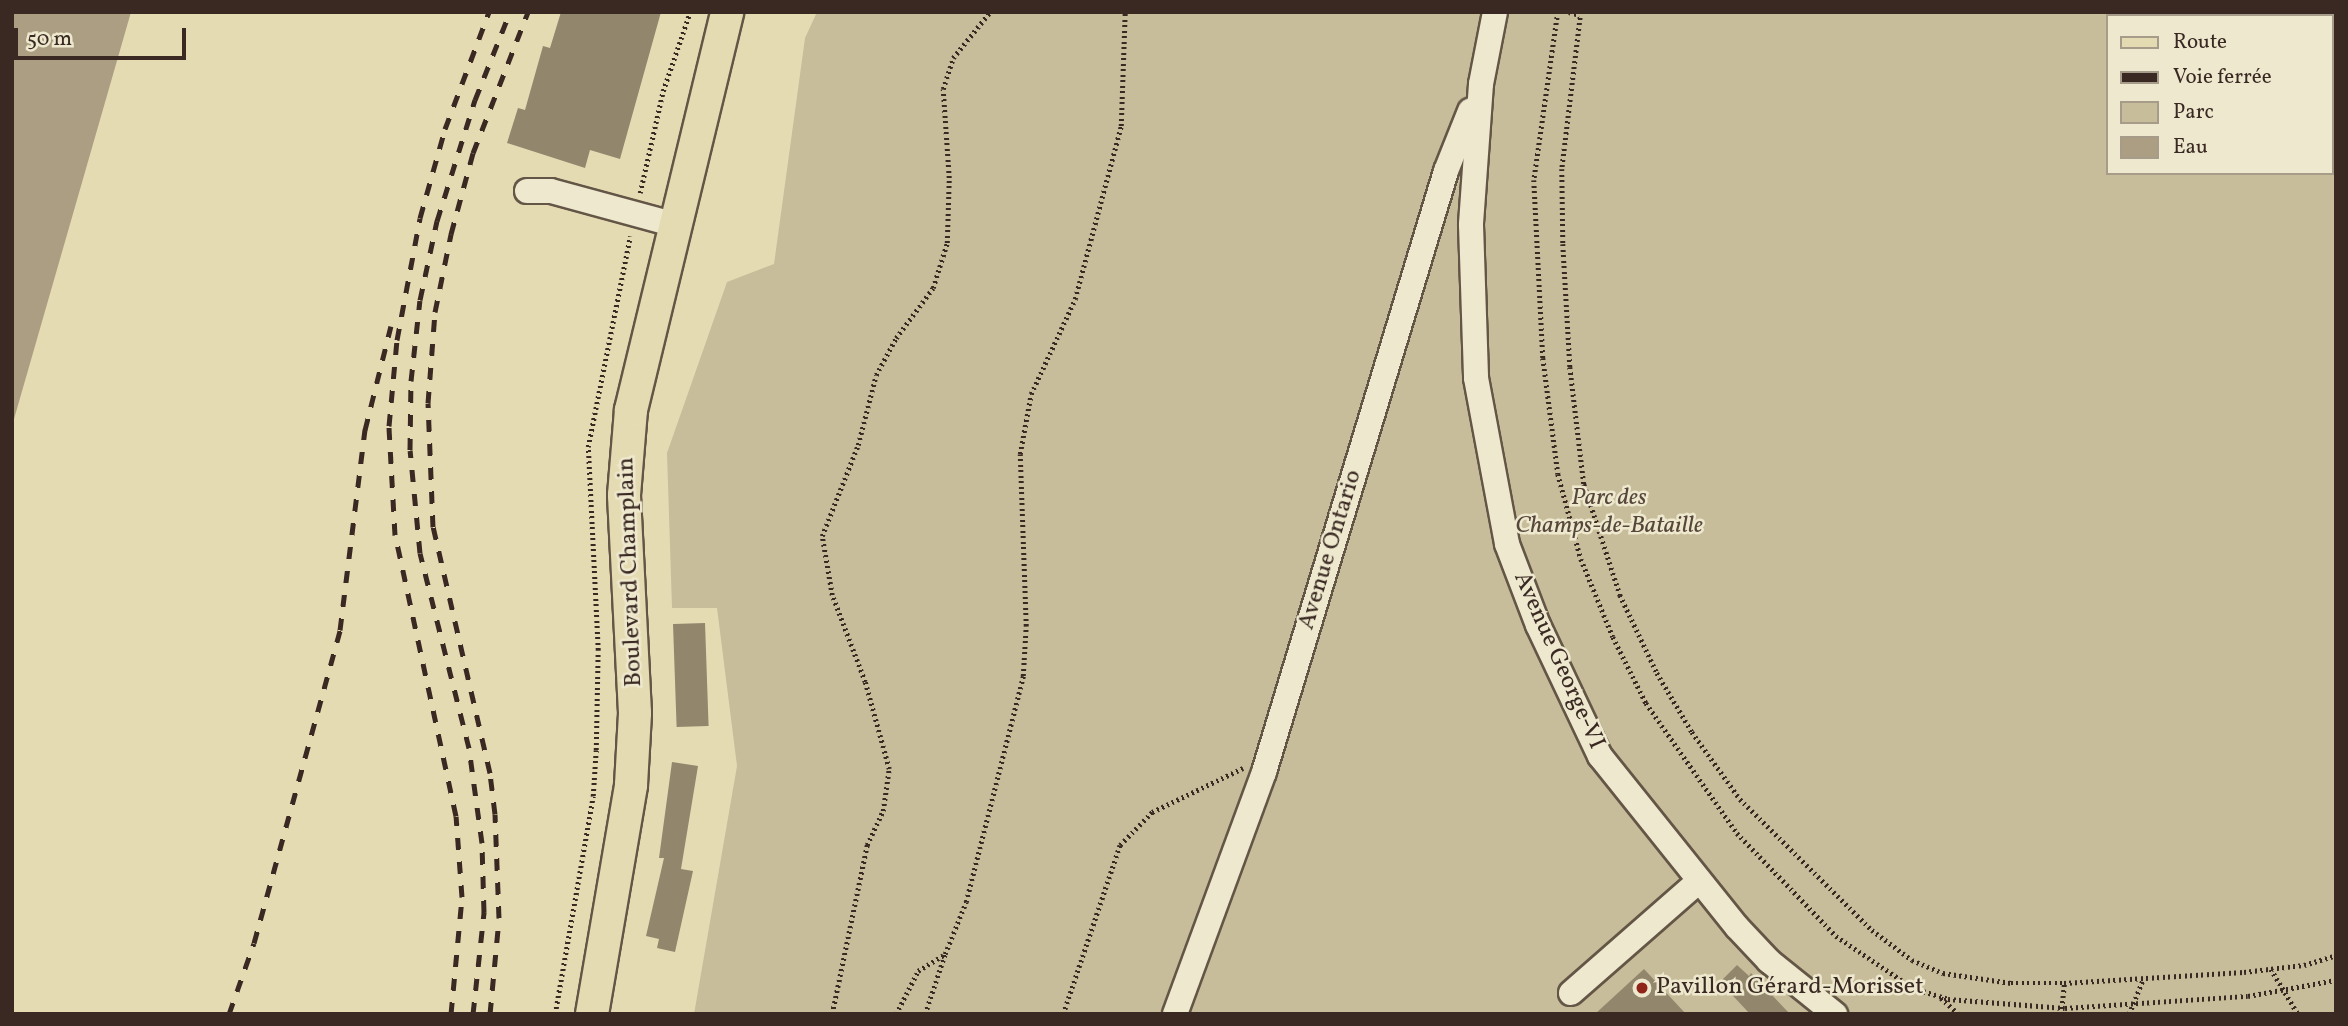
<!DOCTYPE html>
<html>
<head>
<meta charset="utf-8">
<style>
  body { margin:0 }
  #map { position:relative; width:2348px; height:1026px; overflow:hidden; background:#e5dbb3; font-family:Vollkorn,serif }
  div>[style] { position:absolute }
  .green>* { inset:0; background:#c8bd9a }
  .water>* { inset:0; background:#ab9e82 }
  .building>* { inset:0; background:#92866d; transform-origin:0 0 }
  .path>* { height:4.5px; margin-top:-2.25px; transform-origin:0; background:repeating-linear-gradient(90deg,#392922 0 2px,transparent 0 5.5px) }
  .roads { filter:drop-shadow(2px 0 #645646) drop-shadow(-2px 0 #645646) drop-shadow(0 2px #645646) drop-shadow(0 -2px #645646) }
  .minor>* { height:24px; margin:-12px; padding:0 12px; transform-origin:12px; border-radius:12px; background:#eee8ce }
  .major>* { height:32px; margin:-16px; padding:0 16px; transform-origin:16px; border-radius:16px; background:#e5dbb3 }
  .rail>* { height:5px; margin-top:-2.5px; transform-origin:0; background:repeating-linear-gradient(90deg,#392922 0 12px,transparent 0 24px) }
  .dots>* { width:19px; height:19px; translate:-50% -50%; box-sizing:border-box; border:4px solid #eee8ce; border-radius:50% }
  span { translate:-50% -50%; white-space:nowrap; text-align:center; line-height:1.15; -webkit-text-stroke:5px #eee8ce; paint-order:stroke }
  .park-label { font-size:24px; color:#56473a; font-style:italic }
  .street-label { font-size:24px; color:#392922 }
  .poi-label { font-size:24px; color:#392922 }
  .left { translate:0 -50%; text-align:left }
  .frame { position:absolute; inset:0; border:14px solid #392922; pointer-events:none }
  .legend { position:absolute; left:2106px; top:14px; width:228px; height:161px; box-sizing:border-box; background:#eee8ce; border:2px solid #a69c89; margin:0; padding:9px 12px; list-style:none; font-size:21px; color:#392922 }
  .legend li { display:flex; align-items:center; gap:14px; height:35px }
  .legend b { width:35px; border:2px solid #a69c89 }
  .scale { position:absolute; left:14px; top:28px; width:172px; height:32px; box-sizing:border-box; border:4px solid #392922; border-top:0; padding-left:9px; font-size:21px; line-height:24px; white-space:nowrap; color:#392922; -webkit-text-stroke:5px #eee8ce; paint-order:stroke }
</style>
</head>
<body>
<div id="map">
  <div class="green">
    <i style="clip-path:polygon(evenodd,817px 12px,2336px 12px,2336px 1014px,694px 1014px,737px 766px,717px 608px,672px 608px,667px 453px,727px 282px,774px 264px,805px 38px,817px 12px,2108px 16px,2332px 16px,2332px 173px,2108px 173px,2108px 16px)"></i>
  </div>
  <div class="water">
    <i style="clip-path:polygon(12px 12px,131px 12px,12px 426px)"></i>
  </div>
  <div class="building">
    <i style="clip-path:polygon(561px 12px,661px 12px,620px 159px,590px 150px,585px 168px,507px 143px,518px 108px,525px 110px,543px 46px,550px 48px)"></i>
    <i style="left:705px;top:623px;width:103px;height:32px;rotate:88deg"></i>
    <i style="clip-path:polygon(672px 762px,698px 766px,681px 869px,693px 871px,675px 952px,657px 948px,659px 939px,646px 936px,664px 858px,659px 858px)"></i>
    <i style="clip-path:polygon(1737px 965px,1749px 976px,1751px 973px,1790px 1014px,1750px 1014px,1720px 982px)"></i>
    <i style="clip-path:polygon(1644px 969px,1686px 1014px,1595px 1014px)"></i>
  </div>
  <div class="path">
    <i style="left:1558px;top:12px;width:170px;rotate:98.1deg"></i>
    <i style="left:1534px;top:180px;width:178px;rotate:87.1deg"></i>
    <i style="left:1543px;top:358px;width:117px;rotate:82.6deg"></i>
    <i style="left:1558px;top:474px;width:88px;rotate:74.9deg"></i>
    <i style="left:1581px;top:559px;width:84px;rotate:67.7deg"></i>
    <i style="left:1613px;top:637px;width:74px;rotate:63.4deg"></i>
    <i style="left:1646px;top:703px;width:159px;rotate:55deg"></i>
    <i style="left:1737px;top:833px;width:143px;rotate:46.1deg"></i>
    <i style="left:1836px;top:936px;width:93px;rotate:34deg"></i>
    <i style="left:1913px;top:988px;width:37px;rotate:17deg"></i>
    <i style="left:1948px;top:999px;width:117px;rotate:4.4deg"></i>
    <i style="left:2065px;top:1008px;width:183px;rotate:-3.8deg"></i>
    <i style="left:2248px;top:996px;width:89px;rotate:-10.3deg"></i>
    <i style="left:1569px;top:12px;width:11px;rotate:15deg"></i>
    <i style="left:1581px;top:12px;width:158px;rotate:96.9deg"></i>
    <i style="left:1562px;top:169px;width:75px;rotate:89.2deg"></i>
    <i style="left:1563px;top:244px;width:123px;rotate:86.7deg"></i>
    <i style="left:1570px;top:367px;width:118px;rotate:83.2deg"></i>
    <i style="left:1584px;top:484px;width:117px;rotate:72deg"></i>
    <i style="left:1620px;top:595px;width:86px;rotate:64.6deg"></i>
    <i style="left:1657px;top:673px;width:69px;rotate:59.3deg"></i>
    <i style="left:1692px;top:732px;width:82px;rotate:54.4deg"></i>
    <i style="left:1740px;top:799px;width:186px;rotate:44.8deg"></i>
    <i style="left:1872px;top:930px;width:50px;rotate:36.9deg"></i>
    <i style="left:1912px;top:960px;width:34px;rotate:23deg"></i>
    <i style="left:1943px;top:973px;width:69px;rotate:8.4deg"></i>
    <i style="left:2011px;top:983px;width:53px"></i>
    <i style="left:2064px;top:983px;width:180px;rotate:-3.5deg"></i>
    <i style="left:2244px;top:972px;width:60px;rotate:-6.7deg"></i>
    <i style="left:2304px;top:965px;width:34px;rotate:-17deg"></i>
    <i style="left:640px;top:193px;width:105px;rotate:-77.3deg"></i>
    <i style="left:663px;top:91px;width:83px;rotate:-71.1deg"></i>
    <i style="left:2271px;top:969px;width:52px;rotate:59deg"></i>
    <i style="left:1941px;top:998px;width:24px;rotate:42deg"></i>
    <i style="left:555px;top:1014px;width:221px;rotate:-80.1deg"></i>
    <i style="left:593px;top:796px;width:46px;rotate:-86.3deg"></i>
    <i style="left:596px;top:750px;width:100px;rotate:-88.9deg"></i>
    <i style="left:598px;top:650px;width:203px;rotate:-92.8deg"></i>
    <i style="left:588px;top:447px;width:215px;rotate:-78.7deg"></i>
    <i style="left:832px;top:1014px;width:173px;rotate:-78.3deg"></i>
    <i style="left:867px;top:845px;width:38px;rotate:-65deg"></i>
    <i style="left:883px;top:811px;width:42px;rotate:-81.9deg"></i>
    <i style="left:889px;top:769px;width:90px;rotate:-105.4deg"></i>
    <i style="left:865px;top:682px;width:93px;rotate:-110.8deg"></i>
    <i style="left:832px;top:595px;width:60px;rotate:-99.6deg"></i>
    <i style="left:822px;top:536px;width:98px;rotate:-68.4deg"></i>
    <i style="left:858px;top:445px;width:72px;rotate:-75.6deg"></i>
    <i style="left:876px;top:375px;width:42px;rotate:-61.6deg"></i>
    <i style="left:896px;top:338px;width:62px;rotate:-53.5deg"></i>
    <i style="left:933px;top:288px;width:47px;rotate:-72.7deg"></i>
    <i style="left:947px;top:243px;width:65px;rotate:-88.2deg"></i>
    <i style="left:949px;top:178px;width:89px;rotate:-93.9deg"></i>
    <i style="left:943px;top:89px;width:33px;rotate:-72deg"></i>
    <i style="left:953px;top:58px;width:59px;rotate:-51.2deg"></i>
    <i style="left:896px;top:1014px;width:48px;rotate:-62.9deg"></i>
    <i style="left:918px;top:971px;width:32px;rotate:-32deg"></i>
    <i style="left:945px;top:954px;width:56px;rotate:-68deg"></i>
    <i style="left:966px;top:902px;width:233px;rotate:-75.8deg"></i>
    <i style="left:1023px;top:676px;width:50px;rotate:-86.6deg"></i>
    <i style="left:1026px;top:626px;width:172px;rotate:-92deg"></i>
    <i style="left:1020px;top:454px;width:61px;rotate:-79.6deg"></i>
    <i style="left:1031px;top:394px;width:105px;rotate:-65.1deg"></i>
    <i style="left:1075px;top:299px;width:179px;rotate:-75.1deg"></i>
    <i style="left:1121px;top:126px;width:114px;rotate:-88deg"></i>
    <i style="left:925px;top:1014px;width:63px;rotate:-71.6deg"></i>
    <i style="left:1063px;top:1014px;width:178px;rotate:-71.4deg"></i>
    <i style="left:1120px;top:845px;width:46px;rotate:-45.9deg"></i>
    <i style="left:1152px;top:812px;width:101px;rotate:-25.8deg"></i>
    <i style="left:2061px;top:1014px;width:31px;rotate:-84deg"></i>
    <i style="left:2129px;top:1014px;width:38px;rotate:-68deg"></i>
  </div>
  <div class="roads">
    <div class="minor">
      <i style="left:1495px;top:12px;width:73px;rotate:101deg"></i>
      <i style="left:1481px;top:84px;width:141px;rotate:94.1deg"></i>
      <i style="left:1471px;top:225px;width:153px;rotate:88.1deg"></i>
      <i style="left:1476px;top:378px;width:169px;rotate:79.4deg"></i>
      <i style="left:1507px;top:544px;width:87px;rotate:69.1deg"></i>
      <i style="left:1538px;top:625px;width:145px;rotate:64.7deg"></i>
      <i style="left:1600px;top:756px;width:219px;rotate:51.3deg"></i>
      <i style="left:1737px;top:927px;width:47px;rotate:46.7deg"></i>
      <i style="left:1769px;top:961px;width:85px;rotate:38.8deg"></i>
      <i style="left:527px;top:191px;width:24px"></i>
      <i style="left:551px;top:191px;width:130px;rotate:15.2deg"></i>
      <i style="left:1571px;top:993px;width:170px;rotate:-41.2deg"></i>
      <i style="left:1175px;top:1014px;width:258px;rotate:-69.8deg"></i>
      <i style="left:1264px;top:772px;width:628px;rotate:-73.15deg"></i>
      <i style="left:1446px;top:171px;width:65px;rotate:-68.2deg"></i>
    </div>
    <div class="major">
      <i style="left:592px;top:1014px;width:232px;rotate:-80.3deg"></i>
      <i style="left:631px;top:785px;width:72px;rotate:-86.8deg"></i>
      <i style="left:635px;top:713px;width:218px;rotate:-92.9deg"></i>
      <i style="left:624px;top:495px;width:85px;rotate:-85.3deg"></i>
      <i style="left:631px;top:410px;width:409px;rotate:-76.4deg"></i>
    </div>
  </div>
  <div class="rail">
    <i style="left:229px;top:1014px;width:75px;rotate:-70.6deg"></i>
    <i style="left:254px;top:943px;width:325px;rotate:-74.6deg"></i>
    <i style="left:340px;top:630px;width:202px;rotate:-82.9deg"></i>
    <i style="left:365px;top:430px;width:107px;rotate:-76deg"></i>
    <i style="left:451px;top:1014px;width:118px;rotate:-84.6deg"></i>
    <i style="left:462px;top:897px;width:81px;rotate:-94.2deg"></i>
    <i style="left:456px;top:816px;width:288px;rotate:-102.2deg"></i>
    <i style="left:395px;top:535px;width:109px;rotate:-93.2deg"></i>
    <i style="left:389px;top:426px;width:86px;rotate:-84.7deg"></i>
    <i style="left:397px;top:340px;width:124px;rotate:-79.3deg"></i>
    <i style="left:420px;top:218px;width:92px;rotate:-74.3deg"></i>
    <i style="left:445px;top:129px;width:125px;rotate:-69.4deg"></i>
    <i style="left:473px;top:1014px;width:103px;rotate:-83.8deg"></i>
    <i style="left:484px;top:912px;width:69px;rotate:-91.7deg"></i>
    <i style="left:482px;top:843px;width:96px;rotate:-97.8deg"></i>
    <i style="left:469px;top:748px;width:201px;rotate:-104.1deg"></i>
    <i style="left:420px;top:553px;width:103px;rotate:-95.5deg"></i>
    <i style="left:410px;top:450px;width:69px;rotate:-89.2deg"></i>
    <i style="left:411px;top:381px;width:81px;rotate:-83.7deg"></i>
    <i style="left:420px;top:300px;width:81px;rotate:-77.9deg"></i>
    <i style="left:437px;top:221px;width:127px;rotate:-72.6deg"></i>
    <i style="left:475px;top:100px;width:95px;rotate:-68.3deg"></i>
    <i style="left:490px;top:1014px;width:96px;rotate:-84.6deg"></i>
    <i style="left:499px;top:918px;width:104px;rotate:-92.2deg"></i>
    <i style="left:495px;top:814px;width:41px;rotate:-97deg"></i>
    <i style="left:490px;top:773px;width:253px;rotate:-103deg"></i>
    <i style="left:433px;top:527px;width:124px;rotate:-92.3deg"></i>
    <i style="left:428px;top:403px;width:91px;rotate:-85.6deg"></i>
    <i style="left:435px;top:312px;width:80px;rotate:-78.4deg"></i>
    <i style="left:451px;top:234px;width:84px;rotate:-74.8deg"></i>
    <i style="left:473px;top:153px;width:151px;rotate:-68.7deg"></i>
  </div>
  <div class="dots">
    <i style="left:1642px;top:988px;background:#8f2418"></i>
  </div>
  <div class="park-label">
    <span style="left:1609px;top:513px">Parc des<br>Champs-de-Bataille</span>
  </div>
  <div class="street-label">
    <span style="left:1331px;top:550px;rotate:-73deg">Avenue Ontario</span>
    <span style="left:631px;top:572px;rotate:-92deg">Boulevard Champlain</span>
    <span style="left:1558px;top:661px;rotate:66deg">Avenue George-VI</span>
  </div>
  <div class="poi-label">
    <span class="left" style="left:1656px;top:988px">Pavillon Gérard-Morisset</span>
  </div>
  <div class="frame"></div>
  <ul class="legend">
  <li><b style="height:9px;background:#e5dbb3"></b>Route</li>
  <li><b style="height:9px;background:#392922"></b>Voie ferrée</li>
  <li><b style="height:19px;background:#c8bd9a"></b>Parc</li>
  <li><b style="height:19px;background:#ab9e82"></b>Eau</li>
  </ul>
  <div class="scale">50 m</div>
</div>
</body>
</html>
